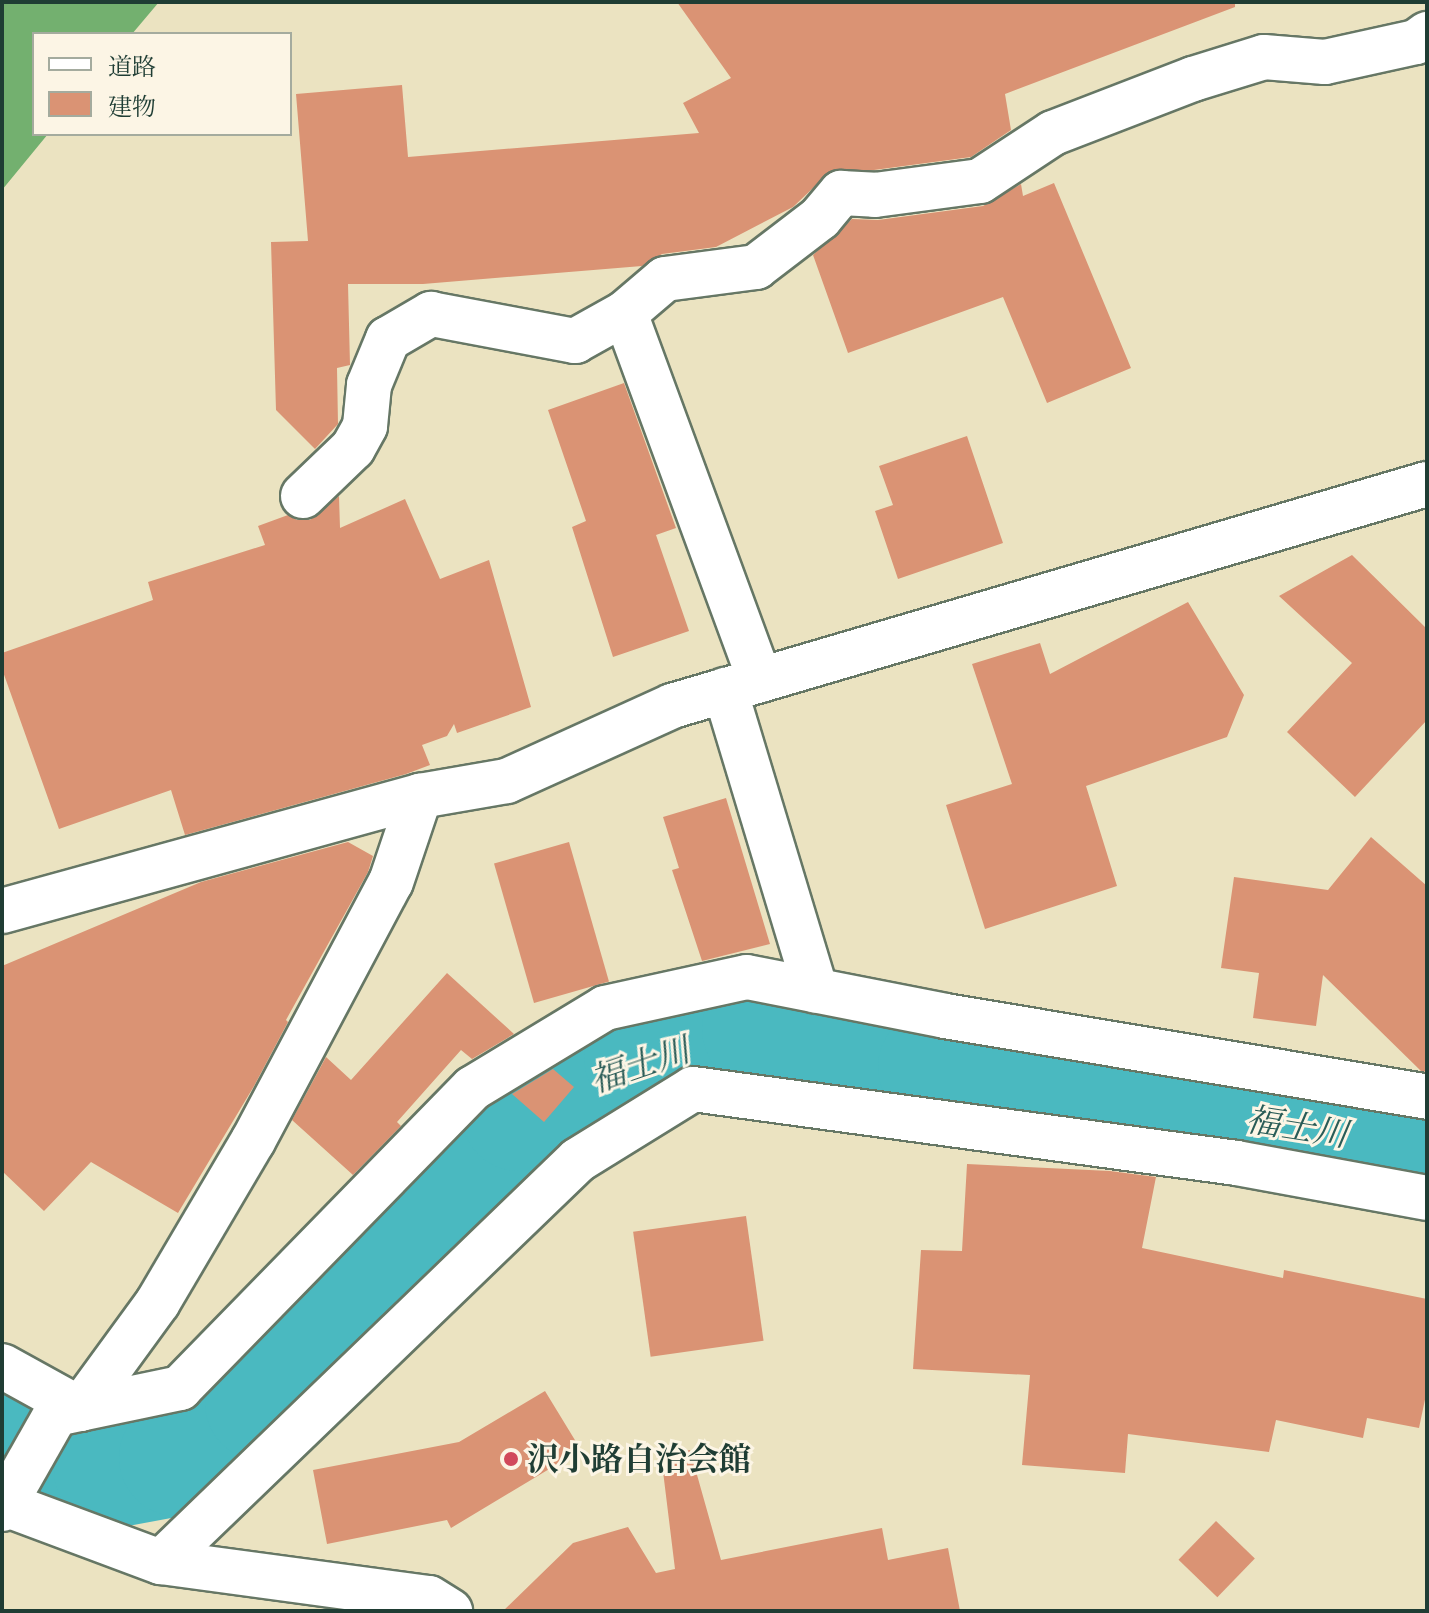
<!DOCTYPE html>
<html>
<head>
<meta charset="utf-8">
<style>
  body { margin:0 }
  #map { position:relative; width:1429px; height:1613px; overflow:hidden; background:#ebe3c1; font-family:"EB Garamond","Noto Serif JP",serif }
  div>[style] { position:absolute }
  .forest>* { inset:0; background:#73b06f }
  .river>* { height:116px; margin:-58px; padding:0 58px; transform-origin:58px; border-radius:58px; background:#4ab9c0 }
  .building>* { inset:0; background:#da9374; transform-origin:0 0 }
  .roads { filter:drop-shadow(2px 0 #667765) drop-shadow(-2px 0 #667765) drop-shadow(0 2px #667765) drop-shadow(0 -2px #667765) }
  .street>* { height:44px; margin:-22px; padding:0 22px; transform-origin:22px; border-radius:22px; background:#fff }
  .dots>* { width:22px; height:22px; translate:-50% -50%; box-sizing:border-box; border:4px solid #fcf5e5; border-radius:50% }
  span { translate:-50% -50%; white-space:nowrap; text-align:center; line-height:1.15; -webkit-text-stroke:6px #fcf5e5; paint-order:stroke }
  .poi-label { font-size:32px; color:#1f3d34; font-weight:700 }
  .left { translate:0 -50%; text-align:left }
  .water-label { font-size:34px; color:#2a5c57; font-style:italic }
  .frame { position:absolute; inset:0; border:4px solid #1f3d34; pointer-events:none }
  .legend { position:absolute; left:32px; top:32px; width:260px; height:104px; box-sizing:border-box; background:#fcf5e5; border:2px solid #a4ab9e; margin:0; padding:10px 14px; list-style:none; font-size:24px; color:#1f3d34 }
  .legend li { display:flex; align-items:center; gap:16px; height:40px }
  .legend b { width:40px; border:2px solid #a4ab9e }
</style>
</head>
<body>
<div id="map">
  <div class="forest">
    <i style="clip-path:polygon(2px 2px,159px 2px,132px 34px,34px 34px,34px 134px,48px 134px,2px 190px)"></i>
  </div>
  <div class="river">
    <i style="left:2px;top:1426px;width:118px;rotate:21.8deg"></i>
    <i style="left:112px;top:1470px;width:66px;rotate:-10.5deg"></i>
    <i style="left:177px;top:1458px;width:102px;rotate:-32.6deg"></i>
    <i style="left:263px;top:1403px;width:387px;rotate:-48.6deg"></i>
    <i style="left:519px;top:1113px;width:135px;rotate:-24.5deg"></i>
    <i style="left:642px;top:1057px;width:121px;rotate:-13.3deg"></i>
    <i style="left:760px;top:1029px;width:180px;rotate:12.2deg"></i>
    <i style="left:936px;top:1067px;width:498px;rotate:9.5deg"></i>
  </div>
  <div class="building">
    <i style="clip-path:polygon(677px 2px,1235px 2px,1235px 7px,1005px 94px,1011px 130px,971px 157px,874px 170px,832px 170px,793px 207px,716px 247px,662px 254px,642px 266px,423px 284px,348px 284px,350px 365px,337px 368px,338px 424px,315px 449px,276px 410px,271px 242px,308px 241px,296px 94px,402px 85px,408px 157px,699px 133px,683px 103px,731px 78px)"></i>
    <i style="clip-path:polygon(1054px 183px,1131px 368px,1047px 403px,1003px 297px,848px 353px,813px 255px,852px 219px,878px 220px,983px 206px,1021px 184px,1023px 196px)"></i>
    <i style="clip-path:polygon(624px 383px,676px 528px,656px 535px,689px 631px,613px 657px,572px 527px,586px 521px,548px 410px)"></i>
    <i style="clip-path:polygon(967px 436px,1003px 543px,898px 579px,875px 511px,893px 505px,879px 466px)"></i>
    <i style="clip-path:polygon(339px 496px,340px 528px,405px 499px,440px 579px,489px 560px,531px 707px,457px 733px,454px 724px,447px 736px,422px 745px,430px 765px,406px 774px,185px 835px,171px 790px,59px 829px,2px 669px,2px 653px,153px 600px,148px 582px,265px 545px,258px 526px,288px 515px,297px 520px,310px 520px)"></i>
    <i style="clip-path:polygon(1352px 555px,1427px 629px,1427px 720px,1355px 797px,1287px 732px,1352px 663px,1279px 596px)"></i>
    <i style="clip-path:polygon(1188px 602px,1244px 695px,1227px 737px,1086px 786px,1117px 886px,985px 929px,946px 805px,1012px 784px,972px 664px,1040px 643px,1050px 674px)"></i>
    <i style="clip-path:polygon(726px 798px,770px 944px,702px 961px,672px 870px,679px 868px,663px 817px)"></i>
    <i style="clip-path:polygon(1371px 837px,1427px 886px,1427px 1072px,1421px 1071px,1323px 975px,1316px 1026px,1253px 1018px,1259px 973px,1221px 968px,1234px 877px,1328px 890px)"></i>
    <i style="clip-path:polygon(348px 842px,373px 856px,368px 872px,286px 1020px,288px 1022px,254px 1086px,178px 1213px,91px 1162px,44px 1211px,2px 1171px,2px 966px,201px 882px)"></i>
    <i style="left:569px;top:842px;width:145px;height:78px;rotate:74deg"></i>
    <i style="clip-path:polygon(447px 973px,514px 1034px,472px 1059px,461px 1050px,397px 1122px,401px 1126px,353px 1175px,292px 1120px,326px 1057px,351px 1080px)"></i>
    <i style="clip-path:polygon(553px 1069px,574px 1087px,544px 1122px,512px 1094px)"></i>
    <i style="clip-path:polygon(967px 1164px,1110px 1171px,1156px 1177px,1142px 1248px,1283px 1278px,1284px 1270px,1427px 1299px,1427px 1390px,1419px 1428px,1367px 1418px,1363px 1438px,1276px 1420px,1269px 1452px,1128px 1434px,1125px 1473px,1022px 1465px,1030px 1375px,913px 1369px,921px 1250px,962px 1251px)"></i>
    <i style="left:746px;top:1216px;width:126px;height:114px;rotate:82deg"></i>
    <i style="clip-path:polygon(545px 1391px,581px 1450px,451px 1528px,447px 1520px,327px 1544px,313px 1470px,459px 1442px)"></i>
    <i style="clip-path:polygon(690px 1450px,721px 1560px,882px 1528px,888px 1560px,948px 1548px,960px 1611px,503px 1611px,573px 1543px,628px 1527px,656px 1573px,675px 1569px,661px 1455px)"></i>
    <i style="left:1216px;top:1521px;width:54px;height:54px;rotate:44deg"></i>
  </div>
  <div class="roads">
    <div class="street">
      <i style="left:303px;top:496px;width:69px;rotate:-43.8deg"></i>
      <i style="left:353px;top:448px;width:25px;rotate:-61deg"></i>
      <i style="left:365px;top:426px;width:41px;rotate:-84.4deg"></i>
      <i style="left:369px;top:385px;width:50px;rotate:-67.6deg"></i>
      <i style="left:388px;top:339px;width:50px;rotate:-30.2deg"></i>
      <i style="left:431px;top:314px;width:147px;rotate:10.6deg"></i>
      <i style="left:575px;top:341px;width:57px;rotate:-29.2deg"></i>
      <i style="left:760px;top:680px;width:391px;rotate:-110.2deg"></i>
      <i style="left:625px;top:313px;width:52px;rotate:-40.4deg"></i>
      <i style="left:665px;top:279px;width:92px;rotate:-7.5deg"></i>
      <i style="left:756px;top:267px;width:81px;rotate:-37.4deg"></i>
      <i style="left:820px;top:218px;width:33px;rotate:-50deg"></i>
      <i style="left:841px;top:193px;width:34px;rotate:3deg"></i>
      <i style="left:875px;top:195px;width:106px;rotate:-7.6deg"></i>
      <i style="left:980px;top:181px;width:87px;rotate:-33.3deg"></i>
      <i style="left:1053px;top:133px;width:150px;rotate:-21.1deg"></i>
      <i style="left:1193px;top:79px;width:74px;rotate:-17.2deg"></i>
      <i style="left:1264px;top:57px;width:61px;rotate:4.7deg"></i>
      <i style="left:1325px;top:62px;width:93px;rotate:-12.4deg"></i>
      <i style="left:1416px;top:42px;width:14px;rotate:-36deg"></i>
      <i style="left:725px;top:690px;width:314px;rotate:73.2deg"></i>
      <i style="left:2px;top:911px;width:434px;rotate:-15.4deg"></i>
      <i style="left:2px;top:1366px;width:89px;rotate:28.9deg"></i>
      <i style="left:80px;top:1409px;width:132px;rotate:-53.9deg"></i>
      <i style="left:158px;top:1302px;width:187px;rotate:-59.5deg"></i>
      <i style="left:253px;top:1141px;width:293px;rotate:-62deg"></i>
      <i style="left:391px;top:882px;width:91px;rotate:-71.4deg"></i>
      <i style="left:420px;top:796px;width:88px;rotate:-9.8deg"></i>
      <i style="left:507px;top:781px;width:181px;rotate:-24.4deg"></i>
      <i style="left:672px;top:706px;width:787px;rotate:-16.39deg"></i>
      <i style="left:2px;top:1503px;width:170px;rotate:20.4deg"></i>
      <i style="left:161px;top:1562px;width:270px;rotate:7.7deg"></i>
      <i style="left:429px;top:1598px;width:25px;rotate:32deg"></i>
      <i style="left:2px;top:1509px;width:109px;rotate:-60.4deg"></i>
      <i style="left:56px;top:1414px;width:127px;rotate:-11.8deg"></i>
      <i style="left:180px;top:1388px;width:419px;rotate:-45.7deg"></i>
      <i style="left:473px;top:1088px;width:154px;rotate:-31.2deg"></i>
      <i style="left:605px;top:1008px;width:145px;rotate:-12.3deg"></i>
      <i style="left:747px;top:977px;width:202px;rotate:11.1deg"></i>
      <i style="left:945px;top:1016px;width:489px;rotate:9.5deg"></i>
      <i style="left:161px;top:1562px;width:579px;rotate:-43.95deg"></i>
      <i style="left:578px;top:1160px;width:135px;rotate:-31.7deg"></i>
      <i style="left:693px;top:1089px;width:549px;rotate:7.75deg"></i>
      <i style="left:1237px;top:1163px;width:193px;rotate:10.4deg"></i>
    </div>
  </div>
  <div class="dots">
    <i style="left:511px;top:1459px;background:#d1495b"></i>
  </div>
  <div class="poi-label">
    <span class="left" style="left:527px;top:1459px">沢小路自治会館</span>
  </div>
  <div class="water-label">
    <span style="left:640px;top:1065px;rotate:-19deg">福士川</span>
    <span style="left:1297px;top:1127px;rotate:9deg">福士川</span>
  </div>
  <div class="frame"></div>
  <ul class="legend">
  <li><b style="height:10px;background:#fff"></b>道路</li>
  <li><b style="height:22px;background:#da9374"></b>建物</li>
  </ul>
</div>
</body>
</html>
